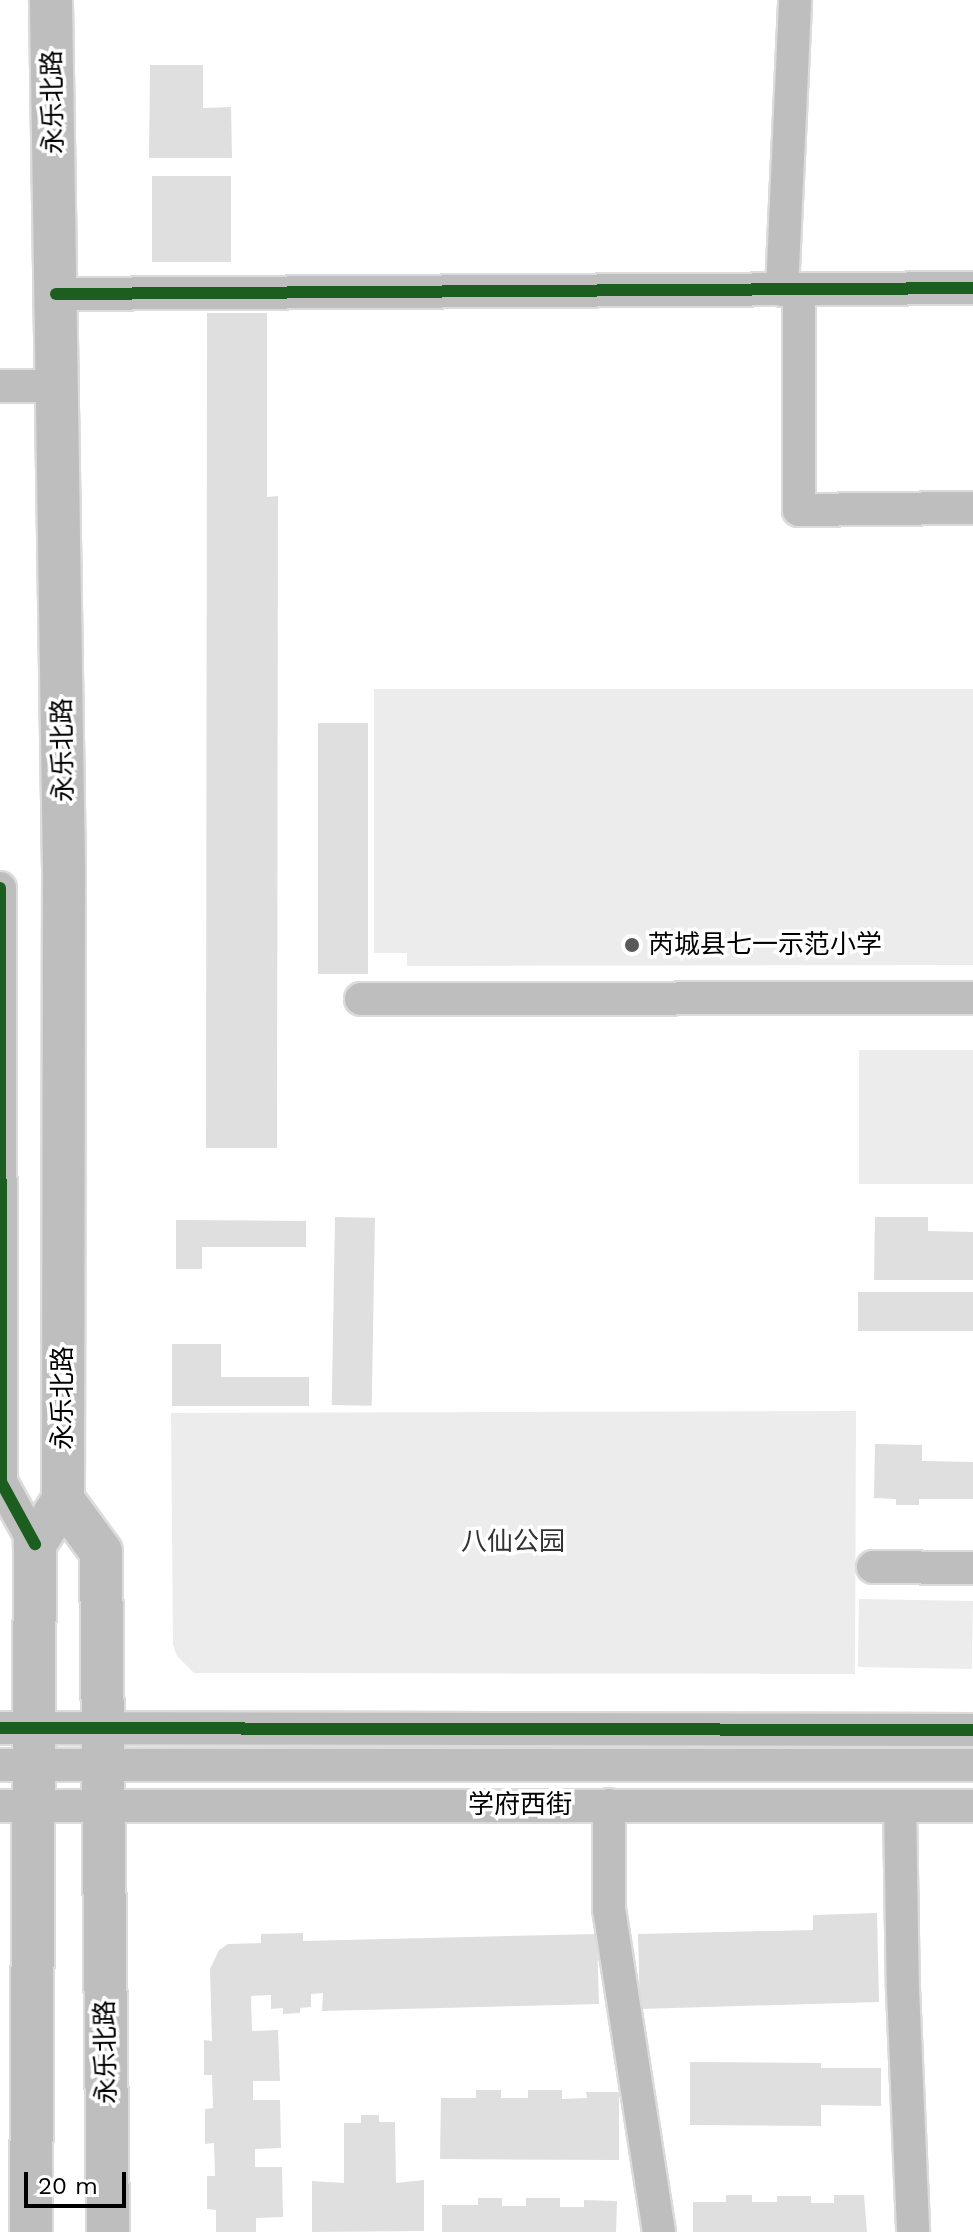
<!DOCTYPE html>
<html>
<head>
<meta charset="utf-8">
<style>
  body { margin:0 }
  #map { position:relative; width:973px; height:2232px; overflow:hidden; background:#fff; font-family:"Work Sans","Noto Sans SC",sans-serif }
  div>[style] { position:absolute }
  .green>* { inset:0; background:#ececec; transform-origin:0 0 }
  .building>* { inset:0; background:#dfdfdf; transform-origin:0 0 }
  .roads { filter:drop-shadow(2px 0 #dbdbdb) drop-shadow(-2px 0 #dbdbdb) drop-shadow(0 2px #dbdbdb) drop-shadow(0 -2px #dbdbdb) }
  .minor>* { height:32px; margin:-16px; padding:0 16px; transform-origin:16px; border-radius:16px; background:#bebebe }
  .major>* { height:42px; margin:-21px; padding:0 21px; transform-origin:21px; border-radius:21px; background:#bebebe }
  .cycleway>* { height:12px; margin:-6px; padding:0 6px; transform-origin:6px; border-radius:6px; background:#1b5e20 }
  .dots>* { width:22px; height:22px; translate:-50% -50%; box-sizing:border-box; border:4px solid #fff; border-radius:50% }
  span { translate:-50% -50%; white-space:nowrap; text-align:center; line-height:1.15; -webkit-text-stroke:7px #fff; paint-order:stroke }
  .street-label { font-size:26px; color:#000 }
  .poi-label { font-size:26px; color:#000 }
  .left { translate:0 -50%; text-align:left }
  .park-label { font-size:26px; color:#333 }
  .scale { position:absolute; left:24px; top:2172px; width:102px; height:36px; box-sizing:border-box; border:4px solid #000; border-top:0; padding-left:10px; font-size:24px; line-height:28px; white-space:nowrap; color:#000; -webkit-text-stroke:6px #fff; paint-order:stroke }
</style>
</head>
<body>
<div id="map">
  <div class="green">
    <i style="clip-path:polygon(374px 689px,973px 689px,973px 965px,407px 966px,407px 953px,374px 953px)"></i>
    <i style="left:859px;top:1050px;width:114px;height:134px"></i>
    <i style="clip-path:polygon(856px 1411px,855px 1674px,194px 1673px,177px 1656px,173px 1645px,171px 1413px)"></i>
    <i style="left:859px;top:1599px;width:114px;height:68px;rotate:1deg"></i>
  </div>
  <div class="building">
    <i style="clip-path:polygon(150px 65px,203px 65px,203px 108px,231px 107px,232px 158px,149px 158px)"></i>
    <i style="left:152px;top:176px;width:79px;height:86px"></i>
    <i style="clip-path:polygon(207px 313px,267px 313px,267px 497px,278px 496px,277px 1148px,206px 1148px)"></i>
    <i style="left:318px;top:723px;width:50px;height:251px"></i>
    <i style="left:335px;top:1217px;width:40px;height:188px;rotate:1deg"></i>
    <i style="clip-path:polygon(875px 1217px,928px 1217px,928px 1231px,973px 1232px,973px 1280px,874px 1280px)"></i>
    <i style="clip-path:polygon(176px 1220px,306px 1221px,306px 1247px,202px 1247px,202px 1269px,176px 1269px)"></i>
    <i style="left:858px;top:1292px;width:115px;height:39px"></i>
    <i style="clip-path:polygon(172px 1344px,221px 1344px,221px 1377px,309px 1377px,309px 1406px,172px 1406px)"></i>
    <i style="clip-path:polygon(875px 1444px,922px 1445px,922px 1461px,973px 1462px,973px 1499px,919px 1499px,919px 1505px,896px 1505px,896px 1499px,874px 1498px)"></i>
    <i style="clip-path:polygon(877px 1913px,879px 2002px,640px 2009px,638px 1934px,813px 1930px,813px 1915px)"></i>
    <i style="clip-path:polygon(303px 1933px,303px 1941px,597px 1934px,599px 2004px,322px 2011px,323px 1993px,311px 1994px,311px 2007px,300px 2008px,300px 2013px,283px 2014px,283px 2008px,271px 2009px,271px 1995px,251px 1996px,252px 2031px,278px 2030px,280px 2081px,253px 2081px,253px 2100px,280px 2100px,281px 2148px,255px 2149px,255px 2167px,282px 2167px,283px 2217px,256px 2218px,256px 2232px,216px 2232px,216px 2210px,207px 2209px,207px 2176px,215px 2176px,214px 2143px,205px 2144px,205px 2109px,213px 2108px,212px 2075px,204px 2075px,204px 2040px,212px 2041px,210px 1969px,219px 1950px,228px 1944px,261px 1943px,261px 1934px)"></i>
    <i style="clip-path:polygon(690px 2062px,821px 2063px,821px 2068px,881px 2068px,881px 2106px,821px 2105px,821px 2126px,690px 2125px)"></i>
    <i style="clip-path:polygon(476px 2090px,501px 2090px,501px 2098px,528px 2098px,528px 2090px,562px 2090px,562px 2099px,587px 2098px,586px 2092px,619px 2092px,619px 2160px,440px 2159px,441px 2098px,476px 2098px)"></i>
    <i style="clip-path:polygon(361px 2115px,379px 2115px,379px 2122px,395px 2122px,396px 2183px,424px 2180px,424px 2231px,312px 2232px,312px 2181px,344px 2183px,344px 2123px,361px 2123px)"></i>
    <i style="clip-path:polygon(726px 2195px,752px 2195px,752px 2202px,777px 2202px,777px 2196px,811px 2196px,811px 2203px,834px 2203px,834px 2195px,864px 2195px,867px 2232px,693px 2232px,693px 2202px,726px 2202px)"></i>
    <i style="clip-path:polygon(478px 2198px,502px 2198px,502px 2206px,526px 2206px,526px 2198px,560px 2198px,560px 2207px,584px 2207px,584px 2200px,617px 2201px,616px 2232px,442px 2232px,442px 2205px,478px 2205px)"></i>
  </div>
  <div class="roads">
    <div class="minor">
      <i style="left:799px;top:289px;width:221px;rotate:90deg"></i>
      <i style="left:799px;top:510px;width:174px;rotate:-0.7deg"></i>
      <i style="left:782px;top:290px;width:290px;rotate:-87.4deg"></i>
      <i style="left:56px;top:294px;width:917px;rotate:-0.37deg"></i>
      <i style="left:0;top:386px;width:57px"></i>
      <i style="left:0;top:888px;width:594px;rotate:89.9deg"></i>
      <i style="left:1px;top:1482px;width:71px;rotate:61.3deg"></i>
      <i style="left:361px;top:999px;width:612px;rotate:-0.09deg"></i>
      <i style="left:873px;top:1567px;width:100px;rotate:0.6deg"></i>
      <i style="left:0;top:1728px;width:973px;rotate:0.12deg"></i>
      <i style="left:0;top:1765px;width:973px"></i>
      <i style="left:609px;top:1805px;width:104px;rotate:90deg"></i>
      <i style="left:609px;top:1909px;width:327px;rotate:81.2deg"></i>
      <i style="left:0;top:1806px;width:973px"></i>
      <i style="left:900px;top:1806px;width:183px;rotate:89.1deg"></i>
      <i style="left:903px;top:1989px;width:243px;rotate:87.6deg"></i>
    </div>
    <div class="major">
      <i style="left:63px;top:1500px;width:64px;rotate:53.8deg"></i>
      <i style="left:101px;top:1552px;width:680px;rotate:89.41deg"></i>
      <i style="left:31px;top:2232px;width:688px;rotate:-89.67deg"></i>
      <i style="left:35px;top:1544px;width:52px;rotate:-57.5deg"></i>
      <i style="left:63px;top:1500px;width:630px;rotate:-89.91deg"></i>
      <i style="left:64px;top:870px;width:870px;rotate:-90.86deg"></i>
    </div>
  </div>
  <div class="cycleway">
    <i style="left:56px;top:294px;width:917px;rotate:-0.37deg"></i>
    <i style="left:0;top:888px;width:594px;rotate:89.9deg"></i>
    <i style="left:1px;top:1482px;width:71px;rotate:61.3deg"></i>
    <i style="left:0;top:1728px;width:973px;rotate:0.12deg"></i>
  </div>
  <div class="dots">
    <i style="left:632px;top:945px;background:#595959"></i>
  </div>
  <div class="street-label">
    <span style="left:53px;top:102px;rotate:-91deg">永乐北路</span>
    <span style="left:63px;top:750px;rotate:-91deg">永乐北路</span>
    <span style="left:63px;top:1398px;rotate:-90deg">永乐北路</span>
    <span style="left:520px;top:1805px">学府西街</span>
    <span style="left:106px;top:2052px;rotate:-91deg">永乐北路</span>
  </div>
  <div class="poi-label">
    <span class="left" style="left:648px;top:945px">芮城县七一示范小学</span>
  </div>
  <div class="park-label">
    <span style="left:513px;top:1542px">八仙公园</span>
  </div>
  <div class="scale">20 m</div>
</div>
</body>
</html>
